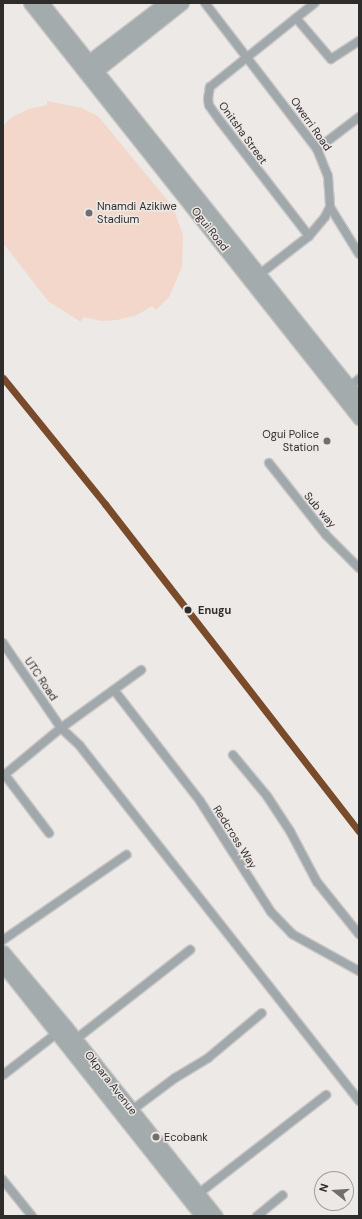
<!DOCTYPE html>
<html>
<head>
<meta charset="utf-8">
<style>
  body { margin:0 }
  #map { position:relative; width:362px; height:1219px; overflow:hidden; background:#ece9e7; font-family:"DM Sans",sans-serif }
  div>[style] { position:absolute }
  .green>* { inset:0; background:#f2d7ca }
  .roads { filter:drop-shadow(1px 0 #c9c7c6) drop-shadow(-1px 0 #c9c7c6) drop-shadow(0 1px #c9c7c6) drop-shadow(0 -1px #c9c7c6) }
  .street>* { height:8px; margin:-4px; padding:0 4px; transform-origin:4px; border-radius:4px; background:#a0a8ac }
  .primary>* { height:13px; margin:-6.5px; padding:0 6.5px; transform-origin:6.5px; border-radius:6.5px; background:#a4abac }
  .rail-1>* { height:7px; margin:-3.5px; padding:0 3.5px; transform-origin:3.5px; border-radius:3.5px; background:#7a4b2a }
  .dots>* { width:11px; height:11px; translate:-50% -50%; box-sizing:border-box; border:2px solid #ede8e6; border-radius:50% }
  span { translate:-50% -50%; white-space:nowrap; text-align:center; line-height:1.15; -webkit-text-stroke:3px #ede8e6; paint-order:stroke }
  .street-label { font-size:11px; color:#2f2d2c }
  .poi-label { font-size:11px; color:#2f2d2c }
  .left { translate:0 -50%; text-align:left }
  .right { translate:-100% -50%; text-align:right }
  .stop-label { font-size:11px; color:#2f2d2c; font-weight:700 }
  .frame { position:absolute; inset:0; border:4px solid #2f2d2c; pointer-events:none }
  .north { position:absolute; left:314px; top:1171px; width:40px; height:40px; box-sizing:border-box; background:#ede8e6; border:1px solid #a19d9c; border-radius:50%; rotate:287deg; font-size:11px; font-weight:700; line-height:16px; text-align:center; color:#2f2d2c }
  .north::after { content:''; display:block; margin:auto; width:14px; height:18px; background:#716f6d; clip-path:polygon(50% 0,100% 100%,50% 72%,0 100%) }
</style>
</head>
<body>
<div id="map">
  <div class="green">
    <i style="clip-path:polygon(47px 101px,82px 108px,98px 116px,173px 207px,183px 235px,182px 267px,169px 297px,156px 310px,152px 306px,137px 315px,117px 320px,101px 321px,83px 317px,81px 322px,48px 301px,3px 243px,3px 126px,12px 117px,29px 109px,47px 105px)"></i>
  </div>
  <div class="roads">
    <div class="street">
      <i style="left:205px;top:3px;width:184px;rotate:52.5deg"></i>
      <i style="left:317px;top:149px;width:29px;rotate:68deg"></i>
      <i style="left:328px;top:176px;width:31px;rotate:86deg"></i>
      <i style="left:330px;top:207px;width:11px;rotate:117deg"></i>
      <i style="left:325px;top:217px;width:25px;rotate:130deg"></i>
      <i style="left:309px;top:236px;width:67px;rotate:142.3deg"></i>
      <i style="left:296px;top:18px;width:54px;rotate:49.5deg"></i>
      <i style="left:331px;top:59px;width:33px;rotate:-33deg"></i>
      <i style="left:317px;top:149px;width:53px;rotate:-37.3deg"></i>
      <i style="left:330px;top:207px;width:55px;rotate:58.3deg"></i>
      <i style="left:309px;top:236px;width:145px;rotate:-127.7deg"></i>
      <i style="left:220px;top:121px;width:19px;rotate:-125deg"></i>
      <i style="left:209px;top:105px;width:6px;rotate:-99deg"></i>
      <i style="left:208px;top:99px;width:12px;rotate:-81deg"></i>
      <i style="left:210px;top:87px;width:134px;rotate:-38.7deg"></i>
      <i style="left:347px;top:389px;width:16px;rotate:-40deg"></i>
      <i style="left:269px;top:463px;width:92px;rotate:51.6deg"></i>
      <i style="left:326px;top:535px;width:47px;rotate:45deg"></i>
      <i style="left:3px;top:643px;width:103px;rotate:55.7deg"></i>
      <i style="left:61px;top:728px;width:26px;rotate:43deg"></i>
      <i style="left:80px;top:746px;width:452px;rotate:51.8deg"></i>
      <i style="left:114px;top:690px;width:140px;rotate:52.2deg"></i>
      <i style="left:200px;top:801px;width:132px;rotate:57.4deg"></i>
      <i style="left:271px;top:912px;width:30px;rotate:46deg"></i>
      <i style="left:292px;top:934px;width:77px;rotate:28.9deg"></i>
      <i style="left:233px;top:755px;width:53px;rotate:50.3deg"></i>
      <i style="left:267px;top:796px;width:42px;rotate:56.7deg"></i>
      <i style="left:290px;top:831px;width:58px;rotate:62.1deg"></i>
      <i style="left:317px;top:882px;width:67px;rotate:51.1deg"></i>
      <i style="left:5px;top:775px;width:73px;rotate:52.8deg"></i>
      <i style="left:3px;top:776px;width:75px;rotate:-39.6deg"></i>
      <i style="left:61px;top:728px;width:99px;rotate:-35.9deg"></i>
      <i style="left:3px;top:940px;width:150px;rotate:-34.6deg"></i>
      <i style="left:76px;top:1039px;width:145px;rotate:-38deg"></i>
      <i style="left:3px;top:1075px;width:73px;rotate:-37.8deg"></i>
      <i style="left:132px;top:1110px;width:54px;rotate:-36.7deg"></i>
      <i style="left:175px;top:1078px;width:39px;rotate:-31deg"></i>
      <i style="left:208px;top:1058px;width:70px;rotate:-39.8deg"></i>
      <i style="left:3px;top:1180px;width:46px;rotate:51.1deg"></i>
      <i style="left:198px;top:1194px;width:162px;rotate:-37.7deg"></i>
      <i style="left:257px;top:1216px;width:33px;rotate:-39deg"></i>
    </div>
    <div class="primary">
      <i style="left:30px;top:3px;width:530px;rotate:51.59deg"></i>
      <i style="left:42px;top:3px;width:507px;rotate:51.32deg"></i>
      <i style="left:83px;top:66px;width:103px;rotate:-37.5deg"></i>
      <i style="left:91px;top:75px;width:116px;rotate:-38.4deg"></i>
      <i style="left:3px;top:952px;width:98px;rotate:50deg"></i>
      <i style="left:66px;top:1027px;width:241px;rotate:51.6deg"></i>
      <i style="left:3px;top:965px;width:320px;rotate:51.6deg"></i>
    </div>
  </div>
  <div class="rail-1">
    <i style="left:3px;top:378px;width:162px;rotate:51deg"></i>
    <i style="left:105px;top:504px;width:414px;rotate:52.2deg"></i>
  </div>
  <div class="dots">
    <i style="left:89px;top:213px;background:#716f6d"></i>
    <i style="left:327px;top:441px;background:#716f6d"></i>
    <i style="left:188px;top:610px;background:#2f2d2c"></i>
    <i style="left:156px;top:1137px;background:#716f6d"></i>
  </div>
  <div class="street-label">
    <span style="left:311px;top:124px;rotate:55deg">Owerri Road</span>
    <span style="left:243px;top:133px;rotate:54deg">Onitsha Street</span>
    <span style="left:210px;top:229px;rotate:52deg">Ogui Road</span>
    <span style="left:320px;top:510px;rotate:50deg">Sub way</span>
    <span style="left:41px;top:679px;rotate:56deg">UTC Road</span>
    <span style="left:235px;top:837px;rotate:58deg">Redcross Way</span>
    <span style="left:111px;top:1083px;rotate:52deg">Okpara Avenue</span>
  </div>
  <div class="poi-label">
    <span class="left" style="left:97px;top:213px">Nnamdi Azikiwe<br>Stadium</span>
    <span class="right" style="left:319px;top:441px">Ogui Police<br>Station</span>
    <span class="left" style="left:164px;top:1137px">Ecobank</span>
  </div>
  <div class="stop-label">
    <span class="left" style="left:198px;top:610px">Enugu</span>
  </div>
  <div class="frame"></div>
  <div class="north">N</div>
</div>
</body>
</html>
